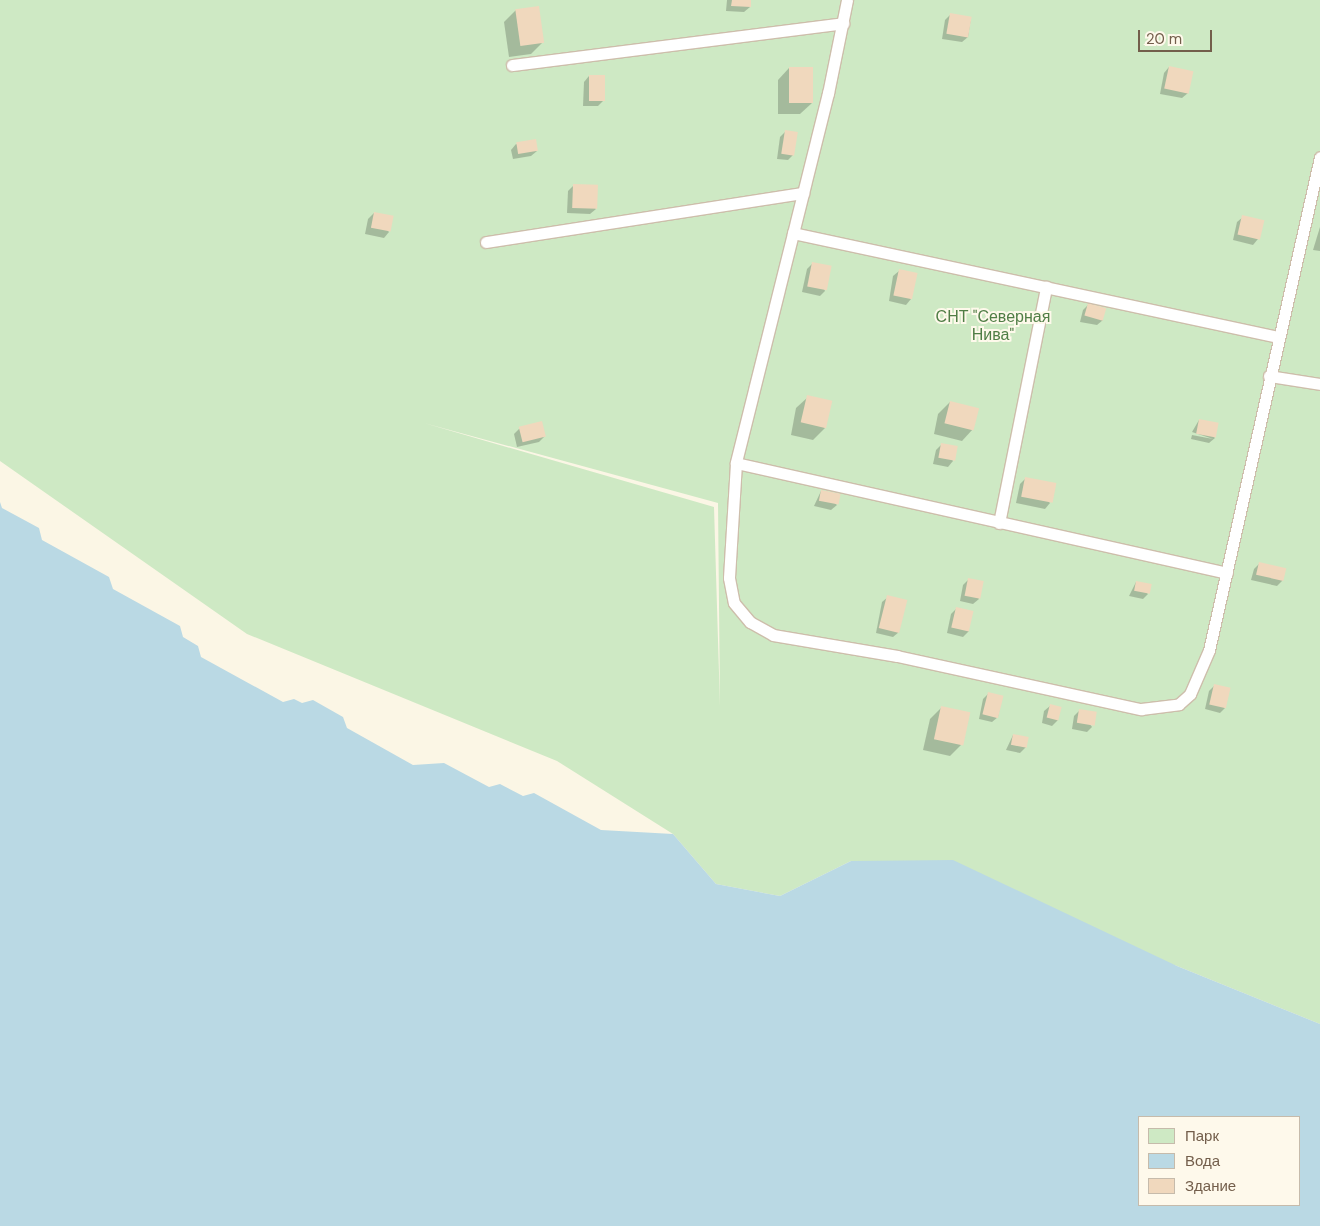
<!DOCTYPE html>
<html>
<head>
<meta charset="utf-8">
<style>
  body { margin:0 }
  #map { position:relative; width:1320px; height:1226px; overflow:hidden; background:#fbf6e5; font-family:"DM Sans",sans-serif }
  div>[style] { position:absolute }
  .green>* { inset:0; background:#cee9c4 }
  .water>* { inset:0; background:#bad9e4 }
  .shadow>* { inset:0; background:#0003 }
  .building>* { inset:0; background:#f0d8bd; transform-origin:0 0 }
  .roads { filter:drop-shadow(1px 0 #cdbeab) drop-shadow(-1px 0 #cdbeab) drop-shadow(0 1px #cdbeab) drop-shadow(0 -1px #cdbeab) }
  .service>* { height:11px; margin:-5.5px; padding:0 5.5px; transform-origin:5.5px; border-radius:5.5px; background:#fff }
  span { translate:-50% -50%; white-space:nowrap; text-align:center; line-height:1.15; -webkit-text-stroke:4px #fef9eb; paint-order:stroke }
  .park-label { font-size:16px; color:#507e46 }
  .legend { position:absolute; left:1138px; top:1116px; width:162px; height:90px; box-sizing:border-box; background:#fef9eb; border:1px solid #c6bbab; margin:0; padding:6px 9px; list-style:none; font-size:15px; color:#735e4b }
  .legend li { display:flex; align-items:center; gap:10px; height:25px }
  .legend b { width:25px; border:1px solid #c6bbab }
  .scale { position:absolute; left:1138px; top:30px; width:74px; height:22px; box-sizing:border-box; border:2px solid #735e4b; border-top:0; padding-left:6px; font-size:15px; line-height:18px; white-space:nowrap; color:#735e4b; -webkit-text-stroke:4px #fef9eb; paint-order:stroke }
</style>
</head>
<body>
<div id="map">
  <div class="green">
    <i style="clip-path:polygon(evenodd,0 0,1320px 0,1320px 1024px,1177px 966px,851px 861px,780px 896px,716px 884px,673px 834px,557px 761px,247px 634px,0 461px,0 0,424px 423px,718px 503px,720px 706px,714px 507px,424px 423px)"></i>
  </div>
  <div class="water">
    <i style="clip-path:polygon(evenodd,0 502px,2px 508px,39px 528px,42px 540px,109px 577px,113px 589px,180px 626px,183px 637px,198px 646px,201px 657px,283px 702px,294px 699px,302px 703px,313px 700px,343px 717px,347px 728px,413px 765px,444px 763px,489px 787px,500px 784px,523px 796px,534px 793px,601px 830px,673px 834px,716px 884px,780px 896px,851px 861px,953px 860px,1177px 966px,1320px 1024px,1320px 1226px,0 1226px,0 502px,1139px 1117px,1299px 1117px,1299px 1205px,1139px 1205px,1139px 1117px)"></i>
  </div>
  <div class="shadow">
    <i style="clip-path:polygon(727px 0,750px 0,750px 7px,744px 12px,726px 11px)"></i>
    <i style="clip-path:polygon(516px 10px,542px 43px,531px 54px,509px 57px,504px 22px)"></i>
    <i style="clip-path:polygon(951px 14px,971px 18px,968px 37px,962px 42px,942px 39px,945px 20px)"></i>
    <i style="clip-path:polygon(1169px 67px,1192px 72px,1188px 93px,1182px 98px,1160px 94px,1164px 73px)"></i>
    <i style="clip-path:polygon(789px 68px,812px 103px,800px 114px,778px 114px,778px 80px)"></i>
    <i style="clip-path:polygon(589px 76px,603px 101px,598px 106px,583px 106px,584px 82px)"></i>
    <i style="clip-path:polygon(786px 131px,793px 155px,788px 160px,777px 159px,780px 137px)"></i>
    <i style="clip-path:polygon(516px 144px,537px 151px,531px 156px,513px 159px,511px 150px)"></i>
    <i style="clip-path:polygon(574px 185px,596px 209px,590px 214px,567px 213px,568px 191px)"></i>
    <i style="clip-path:polygon(374px 213px,389px 232px,384px 238px,365px 234px,368px 219px)"></i>
    <i style="clip-path:polygon(1243px 217px,1258px 239px,1253px 245px,1233px 240px,1237px 222px)"></i>
    <i style="clip-path:polygon(1320px 227px,1320px 251px,1313px 250px)"></i>
    <i style="clip-path:polygon(813px 263px,825px 291px,820px 296px,802px 292px,807px 269px)"></i>
    <i style="clip-path:polygon(899px 271px,911px 299px,906px 305px,889px 301px,893px 276px)"></i>
    <i style="clip-path:polygon(1088px 305px,1103px 320px,1097px 325px,1080px 322px,1083px 310px)"></i>
    <i style="clip-path:polygon(808px 397px,825px 428px,813px 440px,791px 435px,796px 408px)"></i>
    <i style="clip-path:polygon(950px 402px,978px 409px,973px 429px,962px 441px,934px 434px,938px 414px)"></i>
    <i style="clip-path:polygon(1199px 420px,1215px 438px,1209px 443px,1191px 439px,1192px 435px,1213px 439px,1192px 432px)"></i>
    <i style="clip-path:polygon(520px 428px,545px 436px,539px 442px,517px 447px,514px 434px)"></i>
    <i style="clip-path:polygon(942px 444px,953px 461px,948px 467px,933px 464px,936px 450px)"></i>
    <i style="clip-path:polygon(1026px 478px,1050px 503px,1045px 509px,1016px 503px,1020px 484px)"></i>
    <i style="clip-path:polygon(821px 491px,837px 505px,831px 510px,814px 506px)"></i>
    <i style="clip-path:polygon(1259px 564px,1283px 580px,1277px 586px,1251px 580px,1254px 569px)"></i>
    <i style="clip-path:polygon(969px 579px,979px 599px,973px 604px,960px 601px,963px 585px)"></i>
    <i style="clip-path:polygon(1136px 582px,1148px 594px,1143px 599px,1129px 596px)"></i>
    <i style="clip-path:polygon(888px 597px,899px 632px,893px 637px,876px 633px,882px 602px)"></i>
    <i style="clip-path:polygon(957px 608px,969px 631px,963px 637px,947px 633px,951px 614px)"></i>
    <i style="clip-path:polygon(1215px 685px,1225px 708px,1220px 713px,1205px 709px,1209px 691px)"></i>
    <i style="clip-path:polygon(988px 694px,1002px 697px,998px 717px,992px 722px,979px 719px,983px 699px)"></i>
    <i style="clip-path:polygon(1050px 706px,1058px 720px,1052px 726px,1042px 723px,1044px 711px)"></i>
    <i style="clip-path:polygon(941px 708px,962px 744px,950px 756px,923px 750px,930px 719px)"></i>
    <i style="clip-path:polygon(1080px 710px,1092px 727px,1087px 732px,1072px 729px,1074px 716px)"></i>
    <i style="clip-path:polygon(1013px 735px,1026px 747px,1020px 753px,1006px 750px)"></i>
  </div>
  <div class="building">
    <i style="clip-path:polygon(732px 0,751px 0,751px 7px,731px 6px)"></i>
    <i style="left:539px;top:6px;width:37px;height:24px;rotate:82deg"></i>
    <i style="left:950px;top:13px;width:22px;height:21px;rotate:10deg"></i>
    <i style="left:1169px;top:66px;width:25px;height:23px;rotate:12deg"></i>
    <i style="left:789px;top:67px;width:24px;height:36px"></i>
    <i style="left:589px;top:75px;width:16px;height:26px"></i>
    <i style="left:785px;top:130px;width:13px;height:24px;rotate:9deg"></i>
    <i style="left:536px;top:139px;width:12px;height:20px;rotate:81deg"></i>
    <i style="left:573px;top:184px;width:25px;height:24px;rotate:2deg"></i>
    <i style="left:374px;top:212px;width:20px;height:16px;rotate:11deg"></i>
    <i style="left:1242px;top:215px;width:23px;height:20px;rotate:13deg"></i>
    <i style="left:812px;top:262px;width:20px;height:25px;rotate:11deg"></i>
    <i style="left:899px;top:269px;width:19px;height:27px;rotate:12deg"></i>
    <i style="left:1088px;top:303px;width:19px;height:13px;rotate:16deg"></i>
    <i style="left:807px;top:395px;width:26px;height:28px;rotate:13deg"></i>
    <i style="left:950px;top:401px;width:30px;height:23px;rotate:14deg"></i>
    <i style="left:1199px;top:419px;width:20px;height:15px;rotate:11deg"></i>
    <i style="left:542px;top:421px;width:16px;height:24px;rotate:76deg"></i>
    <i style="left:941px;top:443px;width:17px;height:15px;rotate:10deg"></i>
    <i style="left:1025px;top:477px;width:32px;height:20px;rotate:11deg"></i>
    <i style="left:821px;top:490px;width:20px;height:11px;rotate:11deg"></i>
    <i style="left:1259px;top:562px;width:28px;height:13px;rotate:13deg"></i>
    <i style="left:968px;top:578px;width:16px;height:18px;rotate:11deg"></i>
    <i style="left:1136px;top:581px;width:16px;height:10px;rotate:11deg"></i>
    <i style="left:887px;top:595px;width:21px;height:34px;rotate:14deg"></i>
    <i style="left:956px;top:607px;width:18px;height:21px;rotate:13deg"></i>
    <i style="left:1214px;top:684px;width:17px;height:21px;rotate:13deg"></i>
    <i style="left:988px;top:692px;width:16px;height:23px;rotate:14deg"></i>
    <i style="left:1050px;top:704px;width:12px;height:14px;rotate:14deg"></i>
    <i style="left:941px;top:706px;width:30px;height:34px;rotate:12deg"></i>
    <i style="left:1079px;top:709px;width:18px;height:14px;rotate:9deg"></i>
    <i style="left:1013px;top:734px;width:16px;height:11px;rotate:11deg"></i>
  </div>
  <div class="roads">
    <div class="service">
      <i style="left:847px;top:0;width:95px;rotate:101.5deg"></i>
      <i style="left:828px;top:93px;width:381px;rotate:104deg"></i>
      <i style="left:736px;top:463px;width:503px;rotate:12.63deg"></i>
      <i style="left:512px;top:65px;width:334px;rotate:-7.2deg"></i>
      <i style="left:793px;top:233px;width:496px;rotate:12.1deg"></i>
      <i style="left:486px;top:242px;width:321px;rotate:-8.8deg"></i>
      <i style="left:1269px;top:376px;width:52px;rotate:8.9deg"></i>
      <i style="left:736px;top:463px;width:115px;rotate:93.5deg"></i>
      <i style="left:729px;top:578px;width:25px;rotate:79deg"></i>
      <i style="left:734px;top:603px;width:25px;rotate:50deg"></i>
      <i style="left:750px;top:622px;width:26px;rotate:29deg"></i>
      <i style="left:773px;top:635px;width:126px;rotate:9.6deg"></i>
      <i style="left:897px;top:656px;width:250px;rotate:12.3deg"></i>
      <i style="left:1141px;top:709px;width:38px;rotate:-7deg"></i>
      <i style="left:1179px;top:704px;width:15px;rotate:-42deg"></i>
      <i style="left:1190px;top:694px;width:48px;rotate:-66.6deg"></i>
      <i style="left:1209px;top:650px;width:505px;rotate:-77.31deg"></i>
      <i style="left:999px;top:523px;width:241px;rotate:-78.7deg"></i>
    </div>
  </div>
  <div class="park-label">
    <span style="left:993px;top:326px">СНТ "Северная<br>Нива"</span>
  </div>
  <ul class="legend">
  <li><b style="height:14px;background:#cee9c4"></b>Парк</li>
  <li><b style="height:14px;background:#bad9e4"></b>Вода</li>
  <li><b style="height:14px;background:#f0d8bd"></b>Здание</li>
  </ul>
  <div class="scale">20 m</div>
</div>
</body>
</html>
